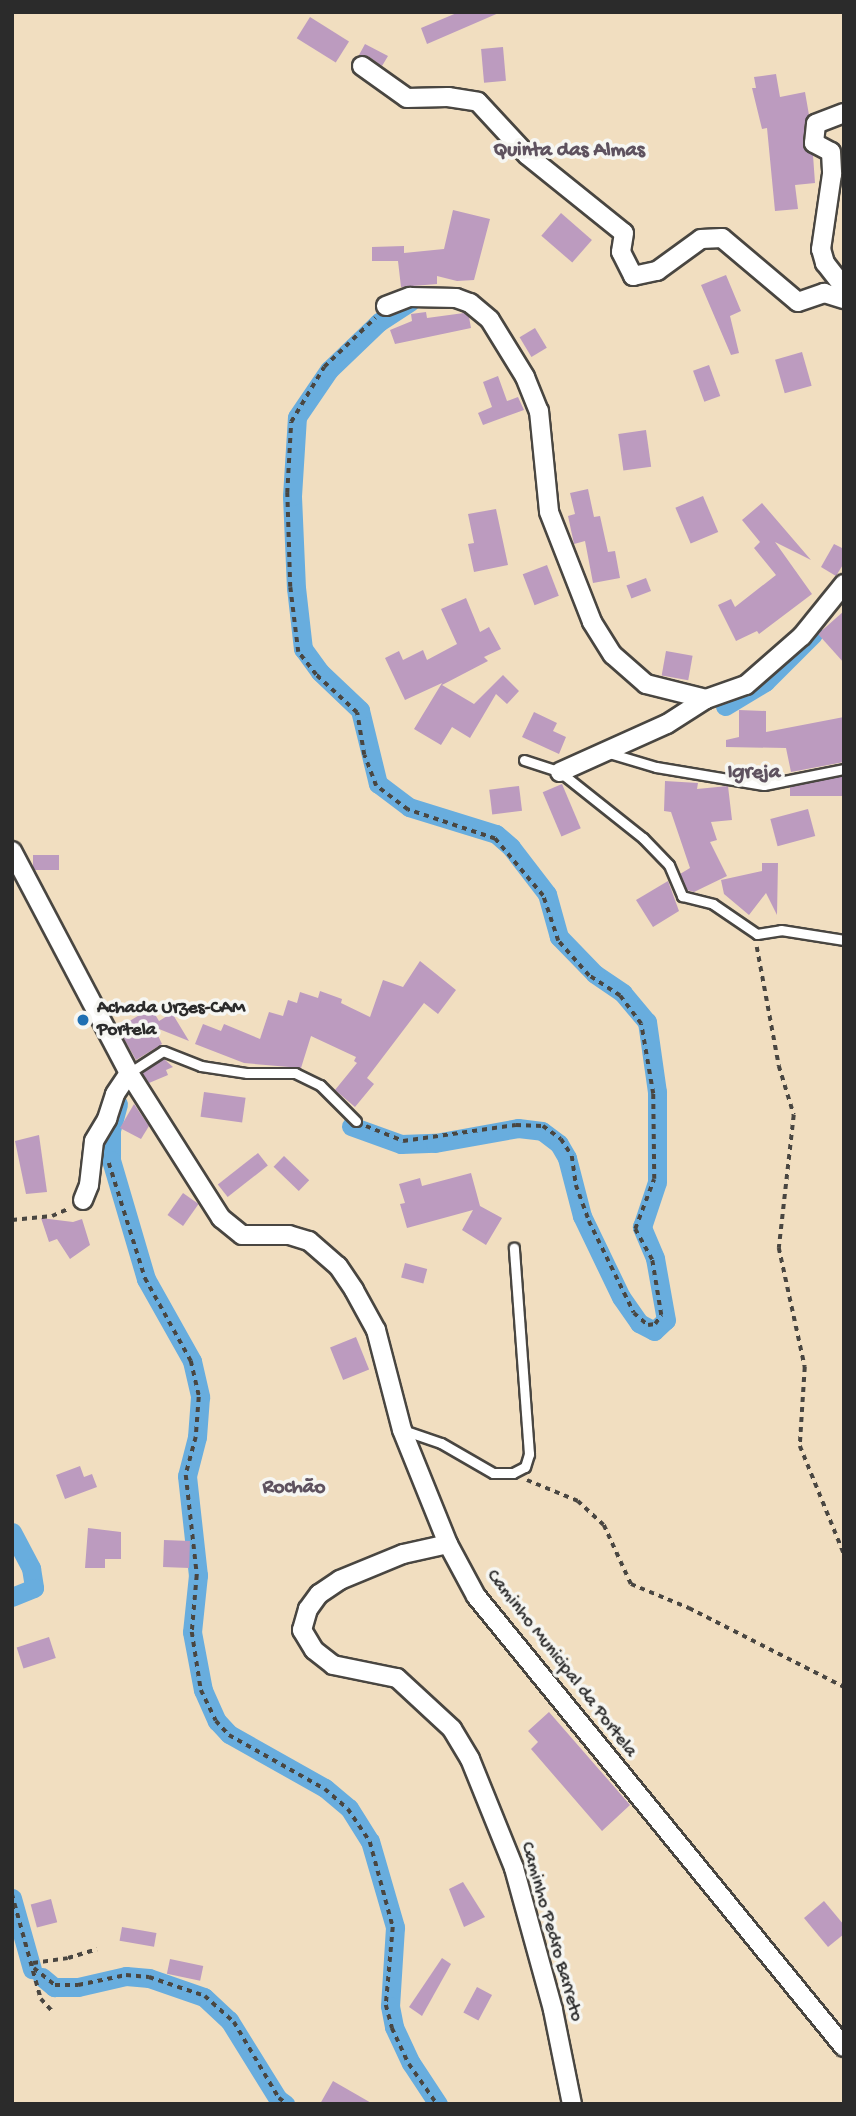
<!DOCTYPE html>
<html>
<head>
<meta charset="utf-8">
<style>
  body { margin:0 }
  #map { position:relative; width:856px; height:2116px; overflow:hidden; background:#f1dec0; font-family:"Gochi Hand",sans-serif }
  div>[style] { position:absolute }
  .canal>* { height:19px; margin:-9.5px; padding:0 9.5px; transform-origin:9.5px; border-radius:9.5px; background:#68adde }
  .building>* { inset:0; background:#bc9bbf; transform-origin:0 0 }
  .path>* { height:3.5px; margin-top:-1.75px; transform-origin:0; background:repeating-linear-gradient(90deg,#494641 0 5px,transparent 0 10px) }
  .roads { filter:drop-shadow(2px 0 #494641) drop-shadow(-2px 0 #494641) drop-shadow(0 2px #494641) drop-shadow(0 -2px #494641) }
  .lane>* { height:9px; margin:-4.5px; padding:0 4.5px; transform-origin:4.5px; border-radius:4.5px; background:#fff }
  .street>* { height:18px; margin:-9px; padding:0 9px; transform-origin:9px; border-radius:9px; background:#fff }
  .dots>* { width:19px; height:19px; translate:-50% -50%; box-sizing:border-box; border:4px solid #f6f6f2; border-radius:50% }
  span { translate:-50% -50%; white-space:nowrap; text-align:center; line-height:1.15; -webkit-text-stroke:7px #f6f6f2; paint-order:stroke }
  .poi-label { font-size:19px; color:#2b2b2b; font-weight:700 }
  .left { translate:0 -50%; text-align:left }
  .street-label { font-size:19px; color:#2b2b2b }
  .neighbourhood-label { font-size:21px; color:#5e525f; font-weight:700 }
  .frame { position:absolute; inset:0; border:14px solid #2b2b2b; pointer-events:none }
</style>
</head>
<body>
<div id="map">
  <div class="canal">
    <i style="left:725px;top:706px;width:47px;rotate:-31deg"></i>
    <i style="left:765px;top:682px;width:68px;rotate:-45deg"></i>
    <i style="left:118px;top:1104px;width:28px;rotate:105deg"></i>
    <i style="left:111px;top:1131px;width:29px;rotate:90deg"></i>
    <i style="left:111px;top:1160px;width:124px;rotate:73.6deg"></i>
    <i style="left:146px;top:1279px;width:94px;rotate:60.7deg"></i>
    <i style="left:192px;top:1361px;width:37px;rotate:77deg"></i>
    <i style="left:200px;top:1397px;width:40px;rotate:94.3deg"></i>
    <i style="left:197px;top:1437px;width:40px;rotate:104.4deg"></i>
    <i style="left:187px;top:1476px;width:100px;rotate:83.7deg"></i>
    <i style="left:198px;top:1575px;width:57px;rotate:96deg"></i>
    <i style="left:192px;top:1632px;width:59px;rotate:79.3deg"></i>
    <i style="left:203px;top:1690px;width:34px;rotate:66deg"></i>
    <i style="left:217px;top:1721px;width:18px;rotate:47deg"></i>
    <i style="left:229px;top:1734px;width:110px;rotate:29.4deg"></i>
    <i style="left:325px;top:1788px;width:31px;rotate:40deg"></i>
    <i style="left:349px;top:1808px;width:39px;rotate:58deg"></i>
    <i style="left:370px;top:1841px;width:90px;rotate:73.8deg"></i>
    <i style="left:395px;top:1927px;width:79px;rotate:93.6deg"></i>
    <i style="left:390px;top:2006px;width:21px;rotate:79deg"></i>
    <i style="left:394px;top:2027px;width:40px;rotate:65deg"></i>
    <i style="left:411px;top:2063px;width:49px;rotate:56.6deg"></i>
    <i style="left:351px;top:1126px;width:53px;rotate:19.8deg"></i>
    <i style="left:401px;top:1144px;width:34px;rotate:-2deg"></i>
    <i style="left:435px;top:1143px;width:84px;rotate:-10.2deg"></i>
    <i style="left:518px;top:1128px;width:24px;rotate:7deg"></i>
    <i style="left:542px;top:1131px;width:21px;rotate:37deg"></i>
    <i style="left:559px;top:1144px;width:16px;rotate:60deg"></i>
    <i style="left:567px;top:1158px;width:60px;rotate:75.5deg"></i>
    <i style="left:582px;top:1216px;width:90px;rotate:64.3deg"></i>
    <i style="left:621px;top:1297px;width:32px;rotate:55deg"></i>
    <i style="left:639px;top:1323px;width:17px;rotate:28deg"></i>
    <i style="left:654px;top:1331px;width:16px;rotate:-43deg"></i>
    <i style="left:666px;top:1320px;width:63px;rotate:-100.1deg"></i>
    <i style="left:655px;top:1258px;width:34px;rotate:-113deg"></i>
    <i style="left:642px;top:1227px;width:47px;rotate:-71.6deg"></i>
    <i style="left:657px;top:1182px;width:90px;rotate:-90deg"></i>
    <i style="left:657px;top:1092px;width:71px;rotate:-98.1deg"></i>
    <i style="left:647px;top:1022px;width:38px;rotate:-130deg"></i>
    <i style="left:623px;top:993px;width:34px;rotate:-146deg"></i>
    <i style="left:595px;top:974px;width:52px;rotate:-134.2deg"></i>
    <i style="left:559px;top:937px;width:45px;rotate:-105.6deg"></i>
    <i style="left:547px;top:894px;width:59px;rotate:-127.5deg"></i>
    <i style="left:511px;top:847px;width:20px;rotate:-139deg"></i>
    <i style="left:496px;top:834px;width:91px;rotate:-162.8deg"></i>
    <i style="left:409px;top:807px;width:39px;rotate:-143deg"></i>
    <i style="left:378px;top:784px;width:76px;rotate:-103.7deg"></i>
    <i style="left:360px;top:710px;width:55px;rotate:-136.5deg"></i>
    <i style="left:320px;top:672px;width:29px;rotate:-126deg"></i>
    <i style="left:303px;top:649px;width:61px;rotate:-96.5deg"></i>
    <i style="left:296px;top:588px;width:92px;rotate:-92.5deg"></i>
    <i style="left:292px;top:496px;width:79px;rotate:-86.4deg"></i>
    <i style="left:297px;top:417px;width:57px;rotate:-55.8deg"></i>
    <i style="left:329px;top:370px;width:69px;rotate:-43.8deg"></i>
    <i style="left:379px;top:322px;width:37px;rotate:-33deg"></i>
    <i style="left:12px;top:1532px;width:41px;rotate:62.2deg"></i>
    <i style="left:31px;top:1568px;width:20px;rotate:81deg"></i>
    <i style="left:34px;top:1588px;width:24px;rotate:158deg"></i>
    <i style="left:12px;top:1898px;width:74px;rotate:74.3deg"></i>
    <i style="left:42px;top:1977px;width:16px;rotate:40deg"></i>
    <i style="left:54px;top:1987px;width:24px"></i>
    <i style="left:78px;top:1987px;width:49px;rotate:-12.9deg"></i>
    <i style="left:126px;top:1976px;width:23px;rotate:5deg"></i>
    <i style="left:149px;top:1978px;width:58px;rotate:19.1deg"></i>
    <i style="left:204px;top:1997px;width:34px;rotate:43deg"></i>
    <i style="left:229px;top:2020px;width:93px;rotate:58.2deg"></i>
    <i style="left:278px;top:2099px;width:9px;rotate:36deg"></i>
  </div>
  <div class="building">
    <i style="clip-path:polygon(459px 12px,501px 12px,427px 44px,421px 28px)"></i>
    <i style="left:310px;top:17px;width:46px;height:25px;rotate:32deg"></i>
    <i style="clip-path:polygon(365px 44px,388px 56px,382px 66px,368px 56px,359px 55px)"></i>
    <i style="left:503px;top:47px;width:34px;height:22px;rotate:85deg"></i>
    <i style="clip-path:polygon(776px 74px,780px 97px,805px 92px,809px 115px,805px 123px,803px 143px,804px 149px,813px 155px,815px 183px,795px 185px,798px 209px,775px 211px,767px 128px,762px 129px,752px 88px,756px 88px,754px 77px)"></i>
    <i style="clip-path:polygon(453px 210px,490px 219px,474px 280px,457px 281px,437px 276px,437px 284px,401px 287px,398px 261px,372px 261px,372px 247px,404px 246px,404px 253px,444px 249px)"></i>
    <i style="left:561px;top:213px;width:41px;height:30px;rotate:41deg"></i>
    <i style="clip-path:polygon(726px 275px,741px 311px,730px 316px,739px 353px,731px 355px,701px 285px)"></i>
    <i style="clip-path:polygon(426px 312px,427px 318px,464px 313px,469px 317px,471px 328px,395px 344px,390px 330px,412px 321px,411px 314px)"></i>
    <i style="left:535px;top:328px;width:23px;height:18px;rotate:59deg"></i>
    <i style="left:802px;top:352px;width:35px;height:28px;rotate:74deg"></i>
    <i style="left:709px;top:365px;width:33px;height:17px;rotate:70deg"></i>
    <i style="clip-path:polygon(498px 376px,507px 401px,518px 397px,524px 410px,483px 425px,478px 413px,492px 407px,483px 382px)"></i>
    <i style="left:646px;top:430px;width:37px;height:28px;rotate:82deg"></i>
    <i style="clip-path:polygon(588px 489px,594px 517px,600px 516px,608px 552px,615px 551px,620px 578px,593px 583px,585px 541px,574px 544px,568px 516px,575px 514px,570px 493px)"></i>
    <i style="left:703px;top:496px;width:39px;height:30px;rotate:67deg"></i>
    <i style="clip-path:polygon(762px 503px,811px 560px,775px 542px,812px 594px,759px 634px,757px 631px,736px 641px,718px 605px,731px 599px,735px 607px,776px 575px,754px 548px,760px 542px,742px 520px)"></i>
    <i style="clip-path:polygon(496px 509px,508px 565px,474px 572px,468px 544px,474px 543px,468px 514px)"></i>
    <i style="clip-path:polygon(834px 544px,844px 549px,844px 563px,836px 576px,821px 567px)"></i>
    <i style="left:547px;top:565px;width:33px;height:26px;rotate:69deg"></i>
    <i style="left:646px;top:578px;width:14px;height:21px;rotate:69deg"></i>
    <i style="clip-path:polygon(466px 598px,480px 632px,489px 627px,501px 649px,484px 657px,488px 661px,442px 685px,474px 704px,503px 675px,519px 691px,507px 704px,496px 694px,470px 738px,452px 727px,441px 745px,414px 729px,442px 683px,405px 700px,385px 658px,399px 651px,403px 660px,423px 650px,427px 660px,457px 644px,441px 609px)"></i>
    <i style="clip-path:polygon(844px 611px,844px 663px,818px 634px)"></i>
    <i style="left:666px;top:651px;width:27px;height:25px;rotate:10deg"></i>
    <i style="clip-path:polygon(739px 710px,766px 711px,766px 732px,844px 717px,844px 762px,791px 772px,786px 748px,726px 747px,726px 740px,739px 737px)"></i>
    <i style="clip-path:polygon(534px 712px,557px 723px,553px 731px,566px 737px,559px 754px,522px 737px)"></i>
    <i style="left:844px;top:776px;width:20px;height:54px;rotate:90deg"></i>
    <i style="clip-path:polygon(665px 781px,698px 783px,697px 789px,728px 786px,732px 820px,711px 822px,717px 840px,710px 842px,727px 876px,694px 892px,687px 890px,680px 874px,690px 868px,671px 812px,664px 811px)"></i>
    <i style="left:562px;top:784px;width:48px;height:21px;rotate:67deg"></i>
    <i style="left:519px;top:786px;width:25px;height:30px;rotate:83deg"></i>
    <i style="left:808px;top:809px;width:28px;height:39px;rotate:75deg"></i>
    <i style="left:33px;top:855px;width:26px;height:15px"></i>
    <i style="clip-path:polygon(762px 863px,778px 863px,777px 915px,766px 893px,749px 915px,724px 894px,721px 880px,762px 871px)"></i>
    <i style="clip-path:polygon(668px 881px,679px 911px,653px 927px,636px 900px)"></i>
    <i style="clip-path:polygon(420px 961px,456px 990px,438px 1014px,424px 1003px,367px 1078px,374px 1084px,355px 1107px,335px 1090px,357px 1063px,354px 1061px,356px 1057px,311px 1036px,301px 1068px,244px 1063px,195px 1044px,203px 1024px,221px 1031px,224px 1024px,260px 1039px,269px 1012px,283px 1016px,288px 1000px,297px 1003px,300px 992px,318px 998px,320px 991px,342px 999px,341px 1003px,370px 1017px,383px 980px,403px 987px)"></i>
    <i style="clip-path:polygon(151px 1008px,159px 1021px,172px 1013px,189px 1041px,154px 1027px,162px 1044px,136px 1060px,118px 1028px)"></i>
    <i style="clip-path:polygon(164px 1059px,173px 1067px,166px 1070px,168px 1075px,149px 1083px,142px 1073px)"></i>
    <i style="left:204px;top:1092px;width:42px;height:25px;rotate:8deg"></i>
    <i style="clip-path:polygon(134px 1104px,149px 1126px,141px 1139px,120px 1128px)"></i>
    <i style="clip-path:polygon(39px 1135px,47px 1192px,26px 1194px,15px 1141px)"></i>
    <i style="left:258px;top:1153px;width:16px;height:51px;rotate:52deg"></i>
    <i style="left:284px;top:1156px;width:35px;height:15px;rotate:44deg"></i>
    <i style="clip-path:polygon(471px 1173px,480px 1206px,502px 1218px,486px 1245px,462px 1230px,473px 1210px,407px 1228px,400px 1204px,405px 1203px,399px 1184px,420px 1178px,422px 1186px)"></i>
    <i style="left:183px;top:1193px;width:19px;height:27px;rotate:35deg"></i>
    <i style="clip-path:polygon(41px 1218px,73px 1222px,82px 1219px,90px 1245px,70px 1259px,57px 1239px,49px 1242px)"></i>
    <i style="left:405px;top:1263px;width:23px;height:15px;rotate:15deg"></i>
    <i style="left:356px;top:1337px;width:35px;height:28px;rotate:68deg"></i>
    <i style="clip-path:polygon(80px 1466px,84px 1477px,92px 1474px,97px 1487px,65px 1499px,56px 1475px)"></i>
    <i style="clip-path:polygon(88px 1528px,121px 1532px,121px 1559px,105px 1559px,105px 1568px,85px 1568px)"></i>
    <i style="left:164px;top:1540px;width:26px;height:27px;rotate:2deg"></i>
    <i style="left:49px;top:1637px;width:22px;height:34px;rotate:72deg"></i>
    <i style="clip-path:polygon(549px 1712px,630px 1805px,602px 1831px,531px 1749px,538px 1742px,528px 1731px)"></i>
    <i style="clip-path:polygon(463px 1882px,485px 1917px,464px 1927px,449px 1889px)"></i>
    <i style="left:51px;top:1899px;width:24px;height:21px;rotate:75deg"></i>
    <i style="clip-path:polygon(824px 1901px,844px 1925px,844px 1934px,828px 1947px,804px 1918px)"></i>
    <i style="left:122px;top:1927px;width:35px;height:14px;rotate:10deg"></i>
    <i style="clip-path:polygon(442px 1958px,451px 1964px,422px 2016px,409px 2007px)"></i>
    <i style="left:170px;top:1959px;width:34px;height:15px;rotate:12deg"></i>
    <i style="left:477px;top:1987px;width:17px;height:29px;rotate:28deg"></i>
    <i style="clip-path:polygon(333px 2081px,373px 2104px,320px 2104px)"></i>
  </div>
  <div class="path">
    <i style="left:757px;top:947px;width:121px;rotate:79.5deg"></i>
    <i style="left:779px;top:1066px;width:51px;rotate:73deg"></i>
    <i style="left:794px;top:1115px;width:134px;rotate:96.4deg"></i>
    <i style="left:779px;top:1248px;width:122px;rotate:77.7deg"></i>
    <i style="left:805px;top:1367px;width:79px;rotate:93.6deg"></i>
    <i style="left:800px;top:1446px;width:117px;rotate:67.8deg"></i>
    <i style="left:366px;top:1126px;width:40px;rotate:22deg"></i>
    <i style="left:403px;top:1141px;width:114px;rotate:-8.1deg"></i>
    <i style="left:516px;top:1125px;width:27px;rotate:2deg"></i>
    <i style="left:543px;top:1126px;width:22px;rotate:36deg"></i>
    <i style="left:561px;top:1139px;width:20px;rotate:57deg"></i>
    <i style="left:572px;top:1156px;width:29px;rotate:82deg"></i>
    <i style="left:576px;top:1185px;width:38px;rotate:70deg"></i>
    <i style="left:589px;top:1221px;width:102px;rotate:63.9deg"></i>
    <i style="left:634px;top:1313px;width:18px;rotate:41deg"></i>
    <i style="left:648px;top:1325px;width:7px;rotate:-8deg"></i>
    <i style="left:655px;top:1324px;width:11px;rotate:-56deg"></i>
    <i style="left:661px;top:1315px;width:56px;rotate:-99.3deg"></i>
    <i style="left:652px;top:1260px;width:35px;rotate:-119deg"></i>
    <i style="left:635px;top:1229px;width:53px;rotate:-69.2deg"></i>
    <i style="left:654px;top:1179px;width:85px;rotate:-90.7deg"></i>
    <i style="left:653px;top:1094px;width:71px;rotate:-99.7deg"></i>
    <i style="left:641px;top:1024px;width:35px;rotate:-127deg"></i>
    <i style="left:620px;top:996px;width:37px;rotate:-147deg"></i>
    <i style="left:589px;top:976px;width:47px;rotate:-131.5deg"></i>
    <i style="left:558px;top:941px;width:47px;rotate:-108.4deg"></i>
    <i style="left:543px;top:896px;width:75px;rotate:-130.1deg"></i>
    <i style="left:495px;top:839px;width:92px;rotate:-161.6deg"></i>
    <i style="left:408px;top:810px;width:40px;rotate:-143deg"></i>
    <i style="left:376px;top:786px;width:33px;rotate:-111deg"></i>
    <i style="left:364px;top:755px;width:43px;rotate:-99.5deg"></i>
    <i style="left:357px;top:713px;width:56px;rotate:-137.2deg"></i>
    <i style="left:316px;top:675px;width:29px;rotate:-128deg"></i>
    <i style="left:298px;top:652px;width:65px;rotate:-97deg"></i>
    <i style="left:290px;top:587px;width:94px;rotate:-91.8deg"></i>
    <i style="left:287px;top:493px;width:71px;rotate:-86.8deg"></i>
    <i style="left:291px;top:422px;width:64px;rotate:-59deg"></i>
    <i style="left:324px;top:367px;width:71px;rotate:-43.9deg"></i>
    <i style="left:109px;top:1163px;width:121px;rotate:72.6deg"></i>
    <i style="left:145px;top:1278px;width:95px;rotate:61deg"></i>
    <i style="left:191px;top:1361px;width:37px;rotate:77deg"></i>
    <i style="left:199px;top:1397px;width:40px;rotate:94.3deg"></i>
    <i style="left:196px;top:1437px;width:39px;rotate:105deg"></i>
    <i style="left:186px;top:1475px;width:101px;rotate:83.7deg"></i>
    <i style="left:197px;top:1575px;width:57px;rotate:95deg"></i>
    <i style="left:192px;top:1632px;width:59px;rotate:81.2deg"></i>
    <i style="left:201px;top:1690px;width:34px;rotate:64deg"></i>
    <i style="left:216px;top:1721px;width:19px;rotate:47deg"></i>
    <i style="left:229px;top:1735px;width:110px;rotate:29.4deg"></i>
    <i style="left:325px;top:1789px;width:30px;rotate:41deg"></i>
    <i style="left:348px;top:1809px;width:40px;rotate:56deg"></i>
    <i style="left:370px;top:1842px;width:88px;rotate:74.9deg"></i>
    <i style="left:393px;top:1927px;width:78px;rotate:95.1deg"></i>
    <i style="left:386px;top:2005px;width:24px;rotate:75deg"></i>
    <i style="left:392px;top:2028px;width:40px;rotate:65deg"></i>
    <i style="left:409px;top:2064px;width:49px;rotate:55deg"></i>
    <i style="left:12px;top:1220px;width:40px;rotate:-5.7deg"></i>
    <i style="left:52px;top:1216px;width:17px;rotate:-24deg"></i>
    <i style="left:527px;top:1480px;width:55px;rotate:22.4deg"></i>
    <i style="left:578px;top:1501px;width:35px;rotate:43deg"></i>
    <i style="left:604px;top:1525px;width:65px;rotate:65.4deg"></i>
    <i style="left:631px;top:1584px;width:63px;rotate:22.5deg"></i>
    <i style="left:689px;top:1608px;width:174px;rotate:27deg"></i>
    <i style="left:12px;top:1894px;width:109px;rotate:74.6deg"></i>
    <i style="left:41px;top:1999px;width:16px;rotate:47deg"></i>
    <i style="left:33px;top:1963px;width:35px;rotate:-8deg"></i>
    <i style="left:68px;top:1958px;width:30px;rotate:-17deg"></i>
    <i style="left:34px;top:1968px;width:27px;rotate:39deg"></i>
    <i style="left:55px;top:1985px;width:23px"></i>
    <i style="left:78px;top:1985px;width:49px;rotate:-11.8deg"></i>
    <i style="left:126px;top:1975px;width:23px;rotate:5deg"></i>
    <i style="left:149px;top:1977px;width:59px;rotate:18.7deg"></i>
    <i style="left:205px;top:1996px;width:39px;rotate:42deg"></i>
    <i style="left:234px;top:2022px;width:88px;rotate:59.4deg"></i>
    <i style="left:279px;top:2098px;width:10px;rotate:37deg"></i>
  </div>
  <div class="roads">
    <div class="lane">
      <i style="left:609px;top:753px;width:49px;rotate:16.6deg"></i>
      <i style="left:656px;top:767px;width:109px;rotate:9.5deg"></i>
      <i style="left:764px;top:785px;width:82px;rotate:-11.3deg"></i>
      <i style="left:524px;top:760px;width:38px;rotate:18deg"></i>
      <i style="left:560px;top:772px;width:106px;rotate:38.5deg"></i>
      <i style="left:643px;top:838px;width:37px;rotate:46deg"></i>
      <i style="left:669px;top:865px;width:34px;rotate:67deg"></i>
      <i style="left:682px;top:896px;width:32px;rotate:14deg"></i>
      <i style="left:713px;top:904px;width:53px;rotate:34.3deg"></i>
      <i style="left:757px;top:934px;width:24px;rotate:-9deg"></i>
      <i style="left:781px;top:930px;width:64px;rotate:9deg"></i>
      <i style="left:129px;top:1073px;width:40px;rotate:-32.9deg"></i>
      <i style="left:163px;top:1051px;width:41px;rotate:21.5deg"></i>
      <i style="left:201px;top:1066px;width:47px;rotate:8.7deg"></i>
      <i style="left:247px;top:1073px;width:48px"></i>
      <i style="left:295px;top:1073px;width:28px;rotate:26deg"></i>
      <i style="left:320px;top:1085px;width:51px;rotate:45deg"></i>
      <i style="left:403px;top:1430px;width:40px;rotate:18.9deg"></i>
      <i style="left:441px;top:1443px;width:60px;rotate:30deg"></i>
      <i style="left:493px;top:1473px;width:20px"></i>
      <i style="left:513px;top:1473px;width:13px;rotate:-27deg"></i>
      <i style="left:525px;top:1467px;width:14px;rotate:-73deg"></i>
      <i style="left:529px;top:1454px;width:207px;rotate:-94.2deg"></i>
    </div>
    <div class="street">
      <i style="left:362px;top:66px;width:55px;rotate:35.4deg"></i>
      <i style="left:407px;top:98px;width:41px;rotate:-1.4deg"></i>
      <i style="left:448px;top:97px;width:30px;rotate:9deg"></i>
      <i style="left:478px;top:102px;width:72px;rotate:47.2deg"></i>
      <i style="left:527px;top:155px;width:124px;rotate:38.8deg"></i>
      <i style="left:624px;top:233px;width:19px;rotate:99deg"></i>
      <i style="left:621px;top:252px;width:27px;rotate:63deg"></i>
      <i style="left:633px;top:276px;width:25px;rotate:-12deg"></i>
      <i style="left:657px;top:271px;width:54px;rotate:-36deg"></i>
      <i style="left:701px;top:239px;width:21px;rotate:-3deg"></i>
      <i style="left:722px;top:238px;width:99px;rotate:40.1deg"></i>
      <i style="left:798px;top:302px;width:28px;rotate:-19deg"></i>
      <i style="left:824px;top:293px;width:21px;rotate:17deg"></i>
      <i style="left:844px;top:113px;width:30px;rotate:159deg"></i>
      <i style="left:816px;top:124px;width:19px;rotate:96deg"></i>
      <i style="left:814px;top:143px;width:19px;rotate:28deg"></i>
      <i style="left:831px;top:152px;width:22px;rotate:87deg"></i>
      <i style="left:832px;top:174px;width:76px;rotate:98.3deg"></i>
      <i style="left:821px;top:249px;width:15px;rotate:74deg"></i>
      <i style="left:825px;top:263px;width:31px;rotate:52deg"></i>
      <i style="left:386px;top:306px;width:26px;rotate:-21deg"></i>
      <i style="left:410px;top:297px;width:46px;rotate:1.2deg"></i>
      <i style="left:456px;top:298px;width:15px;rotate:20deg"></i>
      <i style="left:470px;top:303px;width:26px;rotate:40deg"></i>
      <i style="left:490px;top:320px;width:67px;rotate:58.4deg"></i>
      <i style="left:525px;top:377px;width:37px;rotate:68deg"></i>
      <i style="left:539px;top:411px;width:101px;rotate:84.3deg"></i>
      <i style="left:549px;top:512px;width:118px;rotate:68.6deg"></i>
      <i style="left:592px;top:622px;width:39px;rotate:58deg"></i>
      <i style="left:613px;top:655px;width:44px;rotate:41.3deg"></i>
      <i style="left:646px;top:684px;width:62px;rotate:14deg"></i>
      <i style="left:706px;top:699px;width:42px;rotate:-19.3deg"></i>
      <i style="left:746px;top:685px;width:74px;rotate:-41.2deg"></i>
      <i style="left:802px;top:636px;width:67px;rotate:-51.1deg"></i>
      <i style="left:560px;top:772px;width:117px;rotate:-24.2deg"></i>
      <i style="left:667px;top:724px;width:46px;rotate:-32.7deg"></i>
      <i style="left:12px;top:851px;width:251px;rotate:62.2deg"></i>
      <i style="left:129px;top:1073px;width:172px;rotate:57.6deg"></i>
      <i style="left:221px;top:1218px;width:27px;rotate:39deg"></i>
      <i style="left:242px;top:1235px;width:47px"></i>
      <i style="left:289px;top:1235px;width:21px;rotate:17deg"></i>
      <i style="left:309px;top:1241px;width:38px;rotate:41deg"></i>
      <i style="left:338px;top:1266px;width:29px;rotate:56deg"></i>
      <i style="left:354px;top:1290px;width:46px;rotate:61.2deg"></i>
      <i style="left:376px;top:1330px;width:103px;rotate:75.4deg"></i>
      <i style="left:402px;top:1430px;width:123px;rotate:68deg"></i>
      <i style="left:448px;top:1544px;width:59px;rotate:61.7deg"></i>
      <i style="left:476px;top:1596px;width:582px;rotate:50.79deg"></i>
      <i style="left:83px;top:1200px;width:16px;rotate:-68deg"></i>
      <i style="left:89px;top:1185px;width:44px;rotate:-83.5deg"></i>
      <i style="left:94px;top:1141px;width:26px;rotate:-59deg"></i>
      <i style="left:107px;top:1119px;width:26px;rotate:-72deg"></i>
      <i style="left:115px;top:1094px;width:25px;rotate:-56deg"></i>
      <i style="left:448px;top:1544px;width:46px;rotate:167.5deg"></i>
      <i style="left:403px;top:1554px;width:68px;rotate:157.6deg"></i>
      <i style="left:340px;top:1580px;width:25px;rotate:146deg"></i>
      <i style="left:319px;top:1594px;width:19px;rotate:126deg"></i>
      <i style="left:308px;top:1609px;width:22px;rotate:106deg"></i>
      <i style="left:302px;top:1630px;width:23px;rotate:59deg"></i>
      <i style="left:314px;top:1650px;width:24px;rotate:38deg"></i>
      <i style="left:333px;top:1665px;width:65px;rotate:11.5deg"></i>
      <i style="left:397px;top:1678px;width:75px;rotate:42.8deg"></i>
      <i style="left:452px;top:1729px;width:35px;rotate:59deg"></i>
      <i style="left:470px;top:1759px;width:118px;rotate:68deg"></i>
      <i style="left:514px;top:1868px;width:147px;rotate:74.6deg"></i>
      <i style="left:553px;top:2010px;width:96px;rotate:78.6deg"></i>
    </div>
  </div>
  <div class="dots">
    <i style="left:83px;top:1020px;background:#1f6fb2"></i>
  </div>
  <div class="poi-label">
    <span class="left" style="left:97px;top:1020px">Achada Urzes-CAM<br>Portela</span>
  </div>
  <div class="street-label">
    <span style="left:561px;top:1664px;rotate:52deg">Caminho Municipal da Portela</span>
    <span style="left:551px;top:1932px;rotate:74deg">Caminho Pedro Barreto</span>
  </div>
  <div class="neighbourhood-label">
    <span style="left:569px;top:152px">Quinta das Almas</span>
    <span style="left:754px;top:774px">Igreja</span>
    <span style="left:294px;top:1489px">Rochão</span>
  </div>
  <div class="frame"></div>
</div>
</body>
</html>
